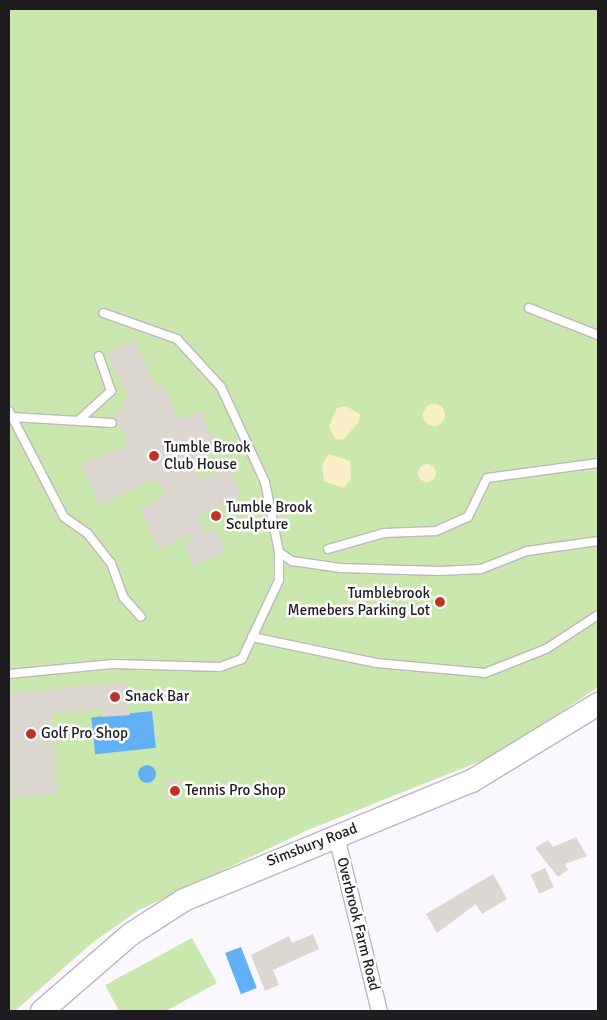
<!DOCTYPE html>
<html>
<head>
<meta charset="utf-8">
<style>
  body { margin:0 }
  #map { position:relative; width:607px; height:1020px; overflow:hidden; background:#faf8fe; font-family:Signika,sans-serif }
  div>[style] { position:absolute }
  .green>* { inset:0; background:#cae8ad }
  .sand>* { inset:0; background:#f9f0ca }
  .round { border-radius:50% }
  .water>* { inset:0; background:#61b0f5; transform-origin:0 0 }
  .building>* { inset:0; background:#dcd7d0; transform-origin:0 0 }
  .roads { filter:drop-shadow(1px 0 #bbb7bf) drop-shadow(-1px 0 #bbb7bf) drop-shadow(0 1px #bbb7bf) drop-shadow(0 -1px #bbb7bf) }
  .service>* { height:8px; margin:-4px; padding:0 4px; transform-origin:4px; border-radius:4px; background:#fff }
  .minor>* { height:15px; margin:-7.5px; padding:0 7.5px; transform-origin:7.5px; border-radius:7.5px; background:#fff }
  .secondary>* { height:22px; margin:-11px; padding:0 11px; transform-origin:11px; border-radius:11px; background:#fff }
  .dots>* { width:14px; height:14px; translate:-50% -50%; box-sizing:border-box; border:2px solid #fff; border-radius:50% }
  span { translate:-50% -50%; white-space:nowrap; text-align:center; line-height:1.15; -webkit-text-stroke:5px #fff; paint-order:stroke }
  .poi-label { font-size:15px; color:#1e1c1f }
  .left { translate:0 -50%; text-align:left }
  .right { translate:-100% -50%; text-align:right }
  .street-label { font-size:15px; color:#1e1c1f }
  .frame { position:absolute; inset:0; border:10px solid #1e1c1f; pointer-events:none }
</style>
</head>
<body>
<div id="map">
  <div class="green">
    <i style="clip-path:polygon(9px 9px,598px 9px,598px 687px,501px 753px,308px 830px,139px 910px,92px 943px,15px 1011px,9px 1011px)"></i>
    <i style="clip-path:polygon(192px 938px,217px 983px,166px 1011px,119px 1011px,105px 985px)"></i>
  </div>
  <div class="sand">
    <i class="round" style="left:423px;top:404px;width:22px;height:22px"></i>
    <i style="clip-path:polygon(346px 406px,360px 414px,359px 422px,343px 440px,335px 439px,329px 426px,337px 408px)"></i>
    <i style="clip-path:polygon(329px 454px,350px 461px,351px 479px,344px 488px,324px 481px,322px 464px)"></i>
    <i class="round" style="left:418px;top:464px;width:18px;height:18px"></i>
  </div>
  <div class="water">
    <i style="left:152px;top:711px;width:37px;height:61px;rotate:84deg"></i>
    <i class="round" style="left:138px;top:765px;width:18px;height:18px"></i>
    <i style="left:241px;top:947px;width:44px;height:17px;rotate:69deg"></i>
  </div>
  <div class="building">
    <i style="clip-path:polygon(135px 340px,156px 387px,163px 384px,179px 420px,201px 411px,219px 450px,192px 462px,200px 480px,229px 467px,242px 496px,198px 516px,206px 533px,216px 529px,226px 551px,193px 566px,184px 544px,193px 540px,190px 534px,158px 549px,140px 508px,165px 496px,157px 478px,99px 505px,81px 465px,128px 444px,114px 413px,124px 409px,121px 402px,128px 399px,107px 352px)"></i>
    <i style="clip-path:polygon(128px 682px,130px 715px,102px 717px,102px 709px,51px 714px,58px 794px,11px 798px,9px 693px)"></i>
    <i style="left:170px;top:780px;width:13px;height:19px;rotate:9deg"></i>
    <i style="clip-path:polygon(576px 837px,587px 856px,565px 864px,568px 870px,558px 877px,535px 848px,548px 840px,553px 847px)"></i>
    <i style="left:545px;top:868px;width:21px;height:16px;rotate:65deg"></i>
    <i style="clip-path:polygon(493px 874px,507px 899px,482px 914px,476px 904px,437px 933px,426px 914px)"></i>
    <i style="clip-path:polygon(313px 934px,319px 949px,273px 970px,279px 985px,265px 991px,251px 955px,289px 936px,292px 943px)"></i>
  </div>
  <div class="roads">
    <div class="service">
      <i style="left:529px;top:308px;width:74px;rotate:21.4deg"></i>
      <i style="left:9px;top:411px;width:119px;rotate:62.6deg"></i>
      <i style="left:64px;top:517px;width:29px;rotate:35deg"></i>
      <i style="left:88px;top:534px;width:37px;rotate:52deg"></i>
      <i style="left:111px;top:563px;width:37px;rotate:70deg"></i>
      <i style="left:124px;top:598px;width:25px;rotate:48deg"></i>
      <i style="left:12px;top:417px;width:100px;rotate:3.4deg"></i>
      <i style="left:78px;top:421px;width:45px;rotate:-42.3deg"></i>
      <i style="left:111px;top:391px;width:37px;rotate:-109deg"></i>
      <i style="left:328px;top:549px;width:58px;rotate:-15.9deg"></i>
      <i style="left:384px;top:533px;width:52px;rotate:-2.2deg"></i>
      <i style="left:436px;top:531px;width:35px;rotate:-24deg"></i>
      <i style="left:468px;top:517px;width:43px;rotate:-64deg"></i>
      <i style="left:487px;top:478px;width:112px;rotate:-7.7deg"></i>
      <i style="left:279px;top:552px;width:16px;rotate:35deg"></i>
      <i style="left:292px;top:561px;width:49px;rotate:8.3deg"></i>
      <i style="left:340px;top:568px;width:100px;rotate:1.7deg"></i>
      <i style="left:440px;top:571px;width:41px;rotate:-2.8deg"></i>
      <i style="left:481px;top:569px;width:49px;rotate:-21.4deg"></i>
      <i style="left:527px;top:551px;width:72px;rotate:-8deg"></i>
      <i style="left:252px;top:637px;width:127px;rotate:11.8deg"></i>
      <i style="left:376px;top:663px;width:109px;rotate:5.2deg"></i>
      <i style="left:485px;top:673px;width:66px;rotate:-21.5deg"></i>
      <i style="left:546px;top:649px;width:62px;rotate:-33.2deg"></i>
      <i style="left:9px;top:674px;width:104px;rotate:-5.5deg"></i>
      <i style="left:113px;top:664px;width:107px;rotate:1.6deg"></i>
      <i style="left:220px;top:667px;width:23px;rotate:-20deg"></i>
      <i style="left:242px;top:659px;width:87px;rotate:-64.9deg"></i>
      <i style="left:279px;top:580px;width:28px;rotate:-90deg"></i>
      <i style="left:279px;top:552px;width:71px;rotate:-101.3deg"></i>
      <i style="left:265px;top:482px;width:105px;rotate:-114.9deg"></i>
      <i style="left:221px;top:387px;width:65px;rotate:-132.5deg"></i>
      <i style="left:177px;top:339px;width:78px;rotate:-160.6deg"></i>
    </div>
    <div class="minor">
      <i style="left:336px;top:836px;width:180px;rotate:76.2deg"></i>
    </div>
    <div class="secondary">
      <i style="left:42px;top:1011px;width:118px;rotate:-40.9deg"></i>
      <i style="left:131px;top:934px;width:63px;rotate:-32.7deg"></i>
      <i style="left:184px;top:900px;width:312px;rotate:-22.5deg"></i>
      <i style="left:472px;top:781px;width:148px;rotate:-31.4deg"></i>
    </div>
  </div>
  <div class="dots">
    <i style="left:154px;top:456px;background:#c03327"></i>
    <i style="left:216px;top:516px;background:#c03327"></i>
    <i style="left:440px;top:602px;background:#c03327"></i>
    <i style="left:115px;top:697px;background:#c03327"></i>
    <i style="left:31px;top:734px;background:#c03327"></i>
    <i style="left:175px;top:791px;background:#c03327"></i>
  </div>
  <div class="poi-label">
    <span class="left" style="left:164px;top:456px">Tumble Brook<br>Club House</span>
    <span class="left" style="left:226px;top:516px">Tumble Brook<br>Sculpture</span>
    <span class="right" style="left:430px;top:602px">Tumblebrook<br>Memebers Parking Lot</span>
    <span class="left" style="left:125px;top:697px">Snack Bar</span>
    <span class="left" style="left:41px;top:734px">Golf Pro Shop</span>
    <span class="left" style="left:185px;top:791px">Tennis Pro Shop</span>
  </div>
  <div class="street-label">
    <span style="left:312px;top:845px;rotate:-21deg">Simsbury Road</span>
    <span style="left:358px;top:924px;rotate:76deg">Overbrook Farm Road</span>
  </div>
  <div class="frame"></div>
</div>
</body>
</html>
